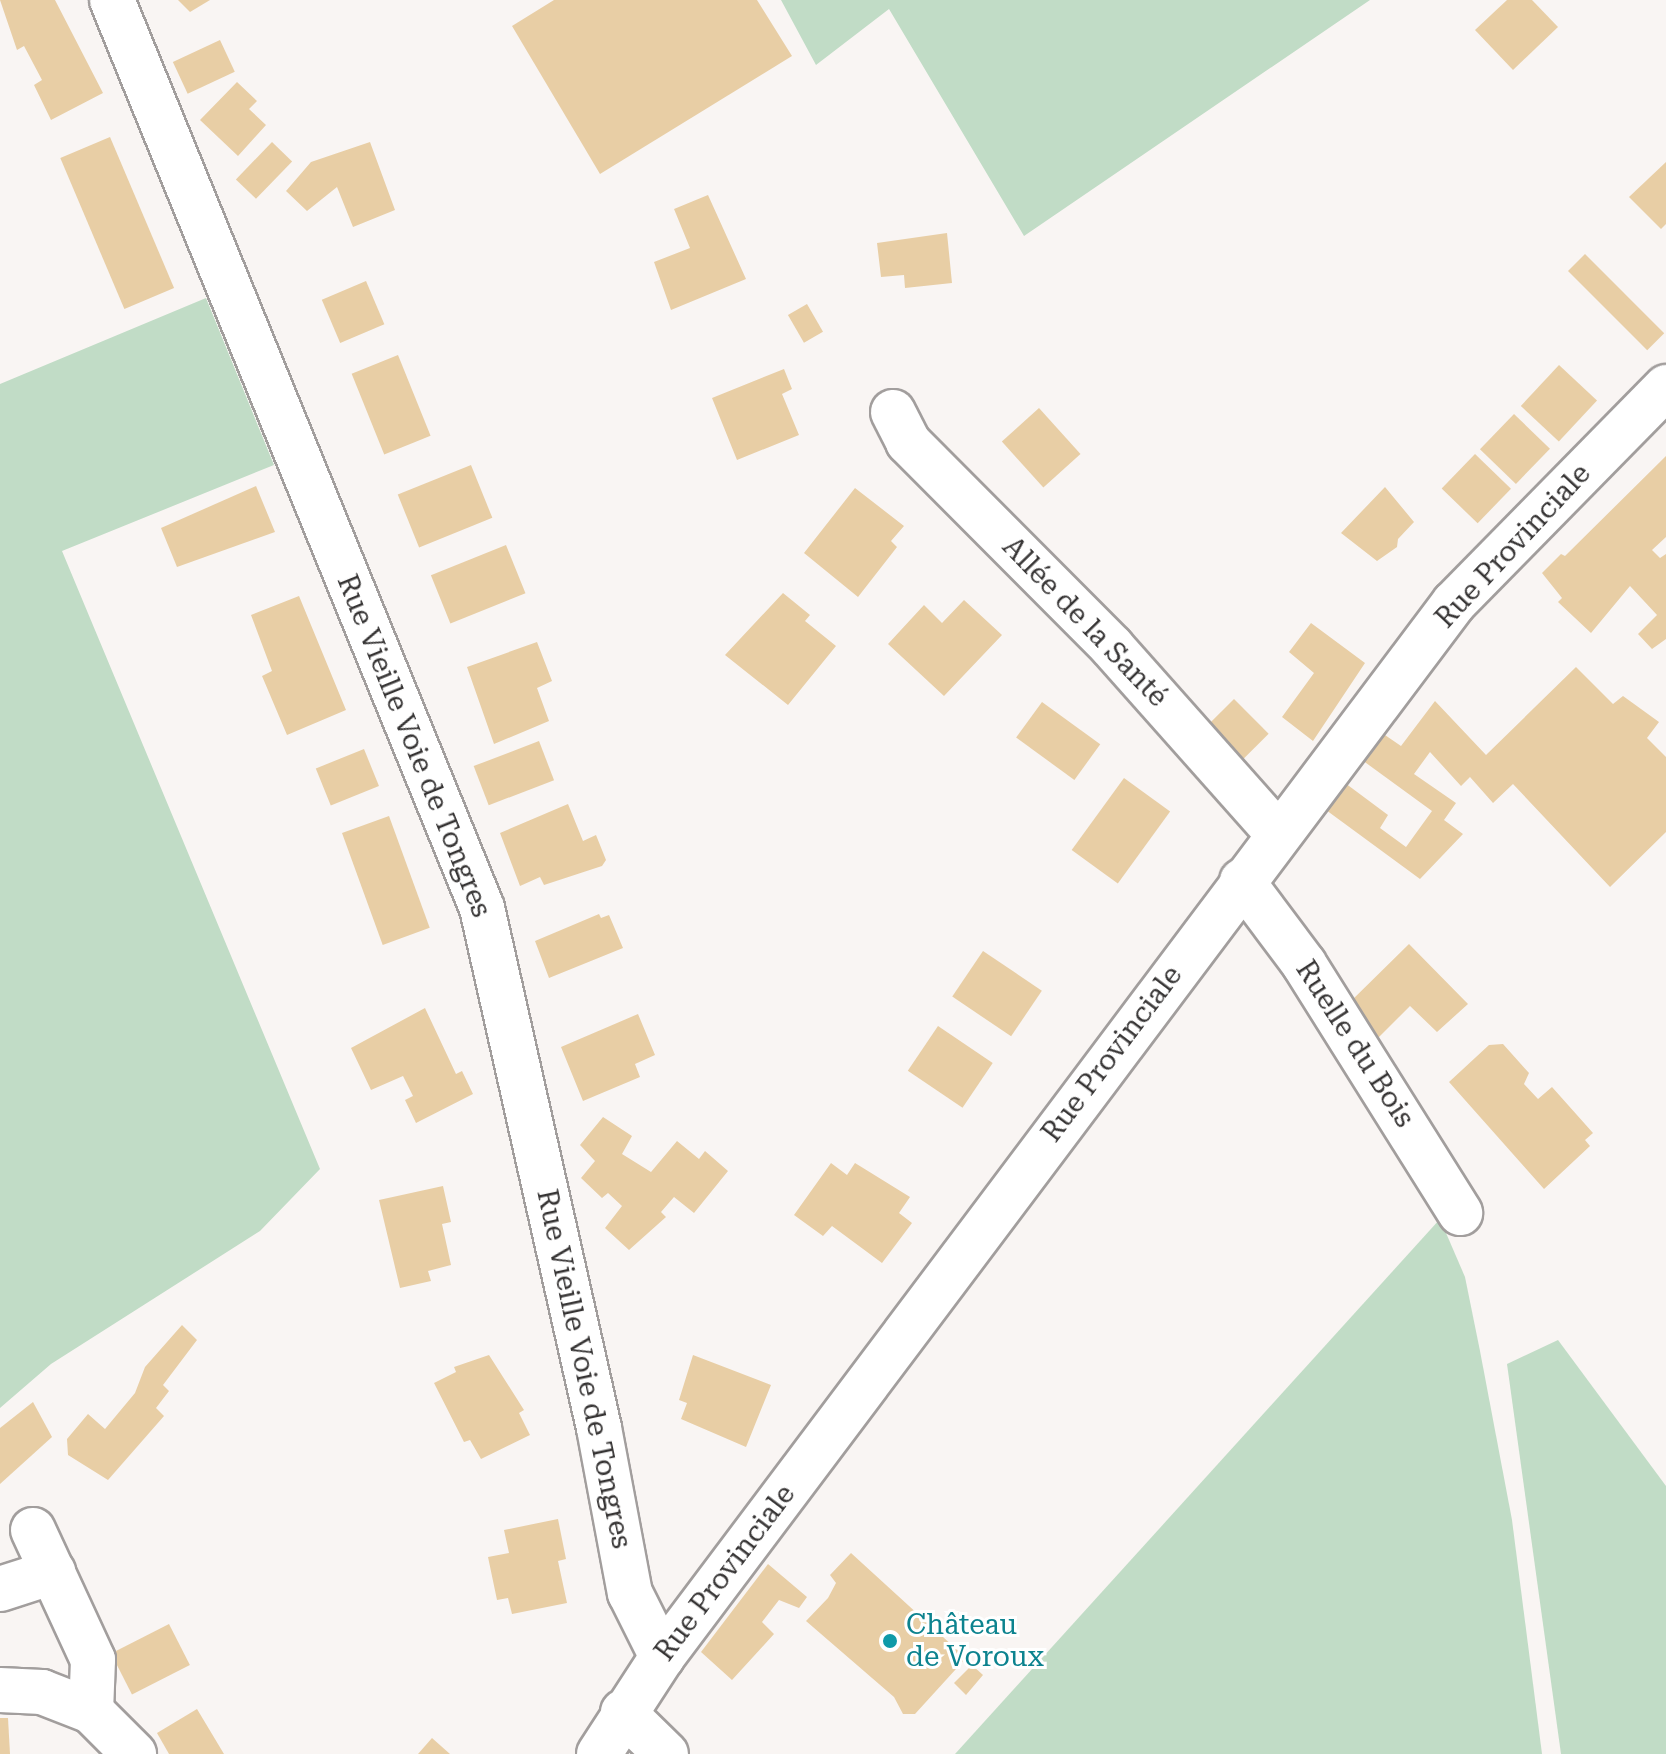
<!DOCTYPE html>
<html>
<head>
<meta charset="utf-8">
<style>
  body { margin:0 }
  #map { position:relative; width:1666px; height:1754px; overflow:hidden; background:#f9f5f3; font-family:"Roboto Serif",serif }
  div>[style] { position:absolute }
  .green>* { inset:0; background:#c1dcc6 }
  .building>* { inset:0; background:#e8cea5; transform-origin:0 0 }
  .roads { filter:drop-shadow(2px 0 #a29e9d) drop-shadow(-2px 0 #a29e9d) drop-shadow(0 2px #a29e9d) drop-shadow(0 -2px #a29e9d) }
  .minor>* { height:44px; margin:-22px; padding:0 22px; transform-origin:22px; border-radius:22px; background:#fff }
  .major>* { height:44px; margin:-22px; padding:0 22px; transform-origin:22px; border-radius:22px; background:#fff }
  .dots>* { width:22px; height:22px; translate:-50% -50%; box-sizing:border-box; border:4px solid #fff; border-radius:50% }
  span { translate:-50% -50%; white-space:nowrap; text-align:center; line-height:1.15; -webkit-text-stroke:6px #fff; paint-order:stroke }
  .street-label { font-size:28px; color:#363434 }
  .culture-label { font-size:28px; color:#0d838f }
  .left { translate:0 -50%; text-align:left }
</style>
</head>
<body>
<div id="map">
  <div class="green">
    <i style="clip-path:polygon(781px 0,1370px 0,1024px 236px,889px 9px,816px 65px)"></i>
    <i style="clip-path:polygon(206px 298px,274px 465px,62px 551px,320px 1169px,260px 1231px,51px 1364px,0 1408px,0 384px)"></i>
    <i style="clip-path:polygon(1440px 1219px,1465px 1277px,1480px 1351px,1512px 1520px,1542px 1754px,955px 1754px)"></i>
    <i style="clip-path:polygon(1558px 1340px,1666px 1486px,1666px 1754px,1561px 1754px,1507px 1364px)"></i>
  </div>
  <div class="building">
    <i style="clip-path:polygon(0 0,55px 0,103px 93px,51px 120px,34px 85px,42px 80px,24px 46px,17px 50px)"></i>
    <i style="clip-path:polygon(178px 0,210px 0,190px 12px)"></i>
    <i style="clip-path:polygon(554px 0,757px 0,792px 56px,600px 174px,512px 26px)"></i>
    <i style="clip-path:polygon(1507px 0,1532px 0,1558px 27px,1513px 70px,1475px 30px)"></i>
    <i style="left:220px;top:40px;width:35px;height:52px;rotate:65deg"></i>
    <i style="clip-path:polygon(237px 82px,257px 101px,249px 109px,266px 125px,238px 156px,200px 120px)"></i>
    <i style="left:110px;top:137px;width:164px;height:54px;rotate:67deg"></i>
    <i style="left:272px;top:142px;width:28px;height:52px;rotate:44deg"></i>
    <i style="clip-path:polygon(370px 142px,395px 210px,353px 227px,337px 187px,307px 211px,286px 191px,311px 162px)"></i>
    <i style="clip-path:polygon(1666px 162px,1666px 224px,1661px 229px,1629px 197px)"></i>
    <i style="clip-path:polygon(708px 195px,746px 279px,671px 310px,654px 262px,690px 248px,674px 209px)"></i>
    <i style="clip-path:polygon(947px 233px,952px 283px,905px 288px,904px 275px,881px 277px,877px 243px)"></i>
    <i style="left:1585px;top:254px;width:112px;height:24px;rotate:45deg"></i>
    <i style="left:366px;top:281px;width:47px;height:48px;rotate:67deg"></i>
    <i style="left:807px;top:304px;width:32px;height:22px;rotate:60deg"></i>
    <i style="left:398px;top:355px;width:87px;height:50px;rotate:68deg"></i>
    <i style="left:1559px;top:365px;width:52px;height:56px;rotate:43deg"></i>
    <i style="clip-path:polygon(784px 369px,792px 389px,782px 394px,799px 435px,737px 460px,712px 398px)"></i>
    <i style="left:1039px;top:408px;width:62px;height:50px;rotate:48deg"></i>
    <i style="left:1514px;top:414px;width:50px;height:49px;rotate:44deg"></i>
    <i style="left:1475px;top:454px;width:50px;height:48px;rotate:44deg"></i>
    <i style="clip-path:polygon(1666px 456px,1666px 537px,1652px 550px,1660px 558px,1666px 554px,1666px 639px,1652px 649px,1638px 634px,1657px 615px,1630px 586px,1591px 633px,1558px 602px,1562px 598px,1542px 573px,1561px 554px,1565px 556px)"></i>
    <i style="left:471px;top:465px;width:57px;height:79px;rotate:68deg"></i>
    <i style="clip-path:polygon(256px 486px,275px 532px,177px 567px,161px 528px)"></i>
    <i style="clip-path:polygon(1385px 487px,1414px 522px,1398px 539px,1397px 547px,1377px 561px,1341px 533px)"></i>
    <i style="clip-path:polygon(855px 488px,904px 526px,891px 541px,897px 547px,858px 597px,804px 553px)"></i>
    <i style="left:506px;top:545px;width:52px;height:81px;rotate:68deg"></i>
    <i style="clip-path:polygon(783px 593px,810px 615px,805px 621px,836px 646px,788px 705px,725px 655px)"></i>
    <i style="clip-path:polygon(299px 596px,346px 710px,287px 735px,262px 676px,272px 671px,251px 615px)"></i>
    <i style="clip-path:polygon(964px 600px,1002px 635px,944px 696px,888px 644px,924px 605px,942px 623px)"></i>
    <i style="clip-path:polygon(1311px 623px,1365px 663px,1313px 741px,1282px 717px,1314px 673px,1289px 652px)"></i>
    <i style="clip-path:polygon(537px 642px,552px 681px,537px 688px,549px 721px,494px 744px,467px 667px)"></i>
    <i style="clip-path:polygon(1576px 667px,1613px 704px,1623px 696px,1659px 722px,1647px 738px,1666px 757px,1666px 832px,1610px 887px,1513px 784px,1493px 803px,1470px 777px,1461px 786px,1430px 752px,1414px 774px,1456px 803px,1444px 820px,1463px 834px,1420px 879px,1326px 810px,1345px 783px,1388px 815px,1380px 828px,1406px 847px,1432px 811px,1362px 760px,1382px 733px,1401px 746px,1435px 701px,1486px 755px)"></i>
    <i style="left:1234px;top:699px;width:49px;height:45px;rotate:45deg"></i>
    <i style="left:1042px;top:702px;width:72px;height:44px;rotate:36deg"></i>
    <i style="left:539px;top:741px;width:42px;height:70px;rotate:69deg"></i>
    <i style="left:364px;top:749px;width:40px;height:52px;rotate:68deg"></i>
    <i style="left:1124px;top:778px;width:57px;height:89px;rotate:36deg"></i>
    <i style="clip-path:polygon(568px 804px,583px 841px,596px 835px,606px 860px,602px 866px,544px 885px,540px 877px,520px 886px,500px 833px)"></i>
    <i style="left:389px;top:816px;width:119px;height:50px;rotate:70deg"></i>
    <i style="clip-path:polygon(599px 914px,601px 918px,609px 915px,623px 948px,549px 978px,535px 941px)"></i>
    <i style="clip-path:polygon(1409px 944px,1468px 1004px,1437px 1032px,1410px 1006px,1372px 1044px,1347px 1005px)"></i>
    <i style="left:983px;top:951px;width:71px;height:55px;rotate:34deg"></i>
    <i style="clip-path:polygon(425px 1008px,456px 1074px,462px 1071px,473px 1094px,416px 1123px,405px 1100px,413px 1096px,403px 1076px,371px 1090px,351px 1048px)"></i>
    <i style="clip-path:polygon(638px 1014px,655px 1055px,635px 1064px,640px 1077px,583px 1101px,561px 1047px)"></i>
    <i style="left:938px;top:1026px;width:66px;height:54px;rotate:34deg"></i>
    <i style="clip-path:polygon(1503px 1044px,1529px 1073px,1524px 1084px,1538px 1099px,1552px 1087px,1593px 1133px,1585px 1140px,1590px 1146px,1544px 1189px,1449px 1082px,1489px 1045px)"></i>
    <i style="clip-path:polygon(603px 1117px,632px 1136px,622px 1154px,651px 1172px,677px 1141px,699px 1159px,705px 1151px,728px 1171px,694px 1213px,674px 1197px,661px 1212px,666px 1217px,629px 1250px,605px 1228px,622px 1206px,608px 1193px,602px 1198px,581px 1178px,595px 1161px,580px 1145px)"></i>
    <i style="clip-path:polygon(831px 1163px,847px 1175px,855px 1163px,910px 1197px,899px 1213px,912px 1223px,882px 1263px,832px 1226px,823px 1236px,794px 1215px)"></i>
    <i style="clip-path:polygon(443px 1186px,451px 1222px,442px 1224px,451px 1265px,428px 1271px,431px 1281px,400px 1288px,379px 1200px)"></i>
    <i style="clip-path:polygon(182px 1325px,197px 1340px,163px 1385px,169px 1391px,156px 1408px,164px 1416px,108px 1480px,68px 1455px,67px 1439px,88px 1414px,105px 1429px,135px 1393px,145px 1367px)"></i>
    <i style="clip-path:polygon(489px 1355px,524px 1410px,519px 1413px,530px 1435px,481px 1459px,470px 1440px,464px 1442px,434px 1383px,456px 1372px,454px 1367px)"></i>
    <i style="clip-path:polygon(693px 1355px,771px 1385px,746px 1447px,681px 1419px,687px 1403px,679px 1400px)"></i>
    <i style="clip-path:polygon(33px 1402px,52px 1437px,0 1484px,0 1428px)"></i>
    <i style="clip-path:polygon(558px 1519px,566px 1559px,558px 1561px,567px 1603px,512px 1614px,508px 1598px,497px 1600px,488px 1557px,509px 1553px,504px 1530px)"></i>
    <i style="clip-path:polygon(851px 1553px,966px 1658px,915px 1714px,903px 1714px,894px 1697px,806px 1621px,828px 1598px,836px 1583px,830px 1575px)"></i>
    <i style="clip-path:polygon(768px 1564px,807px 1597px,799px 1608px,779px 1600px,762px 1622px,774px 1634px,732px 1680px,701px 1652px)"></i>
    <i style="left:169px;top:1624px;width:46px;height:65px;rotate:63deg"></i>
    <i style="clip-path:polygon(972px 1665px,983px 1675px,966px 1695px,954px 1683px)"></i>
    <i style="clip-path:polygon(197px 1709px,224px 1754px,169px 1754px,157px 1733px)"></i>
    <i style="clip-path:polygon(0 1718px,8px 1718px,10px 1754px,0 1754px)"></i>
    <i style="clip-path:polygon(432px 1738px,450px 1754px,418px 1754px)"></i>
  </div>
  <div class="roads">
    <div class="minor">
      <i style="left:112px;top:0;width:980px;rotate:67.83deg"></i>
      <i style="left:482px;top:908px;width:533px;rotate:77.32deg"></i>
      <i style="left:599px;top:1428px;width:168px;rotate:79.4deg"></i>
      <i style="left:630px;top:1593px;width:72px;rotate:63.4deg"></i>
      <i style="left:893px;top:412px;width:34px;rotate:63deg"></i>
      <i style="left:908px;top:442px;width:289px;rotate:45.1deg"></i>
      <i style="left:1112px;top:647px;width:249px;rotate:48.4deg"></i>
      <i style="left:1242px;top:881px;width:104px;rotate:53.2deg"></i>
      <i style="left:1304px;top:964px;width:294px;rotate:57.9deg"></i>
      <i style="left:33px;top:1530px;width:143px;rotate:65.2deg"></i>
      <i style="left:93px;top:1660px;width:51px;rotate:92.2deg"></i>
      <i style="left:0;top:1589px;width:56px;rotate:-17.8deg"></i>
      <i style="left:0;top:1690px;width:42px;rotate:2.7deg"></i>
      <i style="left:42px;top:1692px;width:53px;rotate:21.2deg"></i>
      <i style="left:91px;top:1711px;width:61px;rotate:45deg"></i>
      <i style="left:623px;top:1712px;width:60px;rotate:44.3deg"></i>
    </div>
    <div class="major">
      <i style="left:599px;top:1754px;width:116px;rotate:-57deg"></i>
      <i style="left:662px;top:1657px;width:1318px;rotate:-53.08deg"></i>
      <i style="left:1454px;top:603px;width:303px;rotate:-45.5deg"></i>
    </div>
  </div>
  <div class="dots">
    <i style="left:890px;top:1641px;background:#0f9aa8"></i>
  </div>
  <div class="street-label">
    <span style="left:1513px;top:546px;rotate:-47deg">Rue Provinciale</span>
    <span style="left:1085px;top:622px;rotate:46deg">Allée de la Santé</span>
    <span style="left:414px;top:746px;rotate:68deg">Rue Vieille Voie de Tongres</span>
    <span style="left:1355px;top:1044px;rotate:57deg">Ruelle du Bois</span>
    <span style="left:1112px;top:1054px;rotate:-53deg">Rue Provinciale</span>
    <span style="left:584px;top:1369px;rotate:78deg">Rue Vieille Voie de Tongres</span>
    <span style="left:725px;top:1573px;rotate:-53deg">Rue Provinciale</span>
  </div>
  <div class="culture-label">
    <span class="left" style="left:906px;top:1641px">Château<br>de Voroux</span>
  </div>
</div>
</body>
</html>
